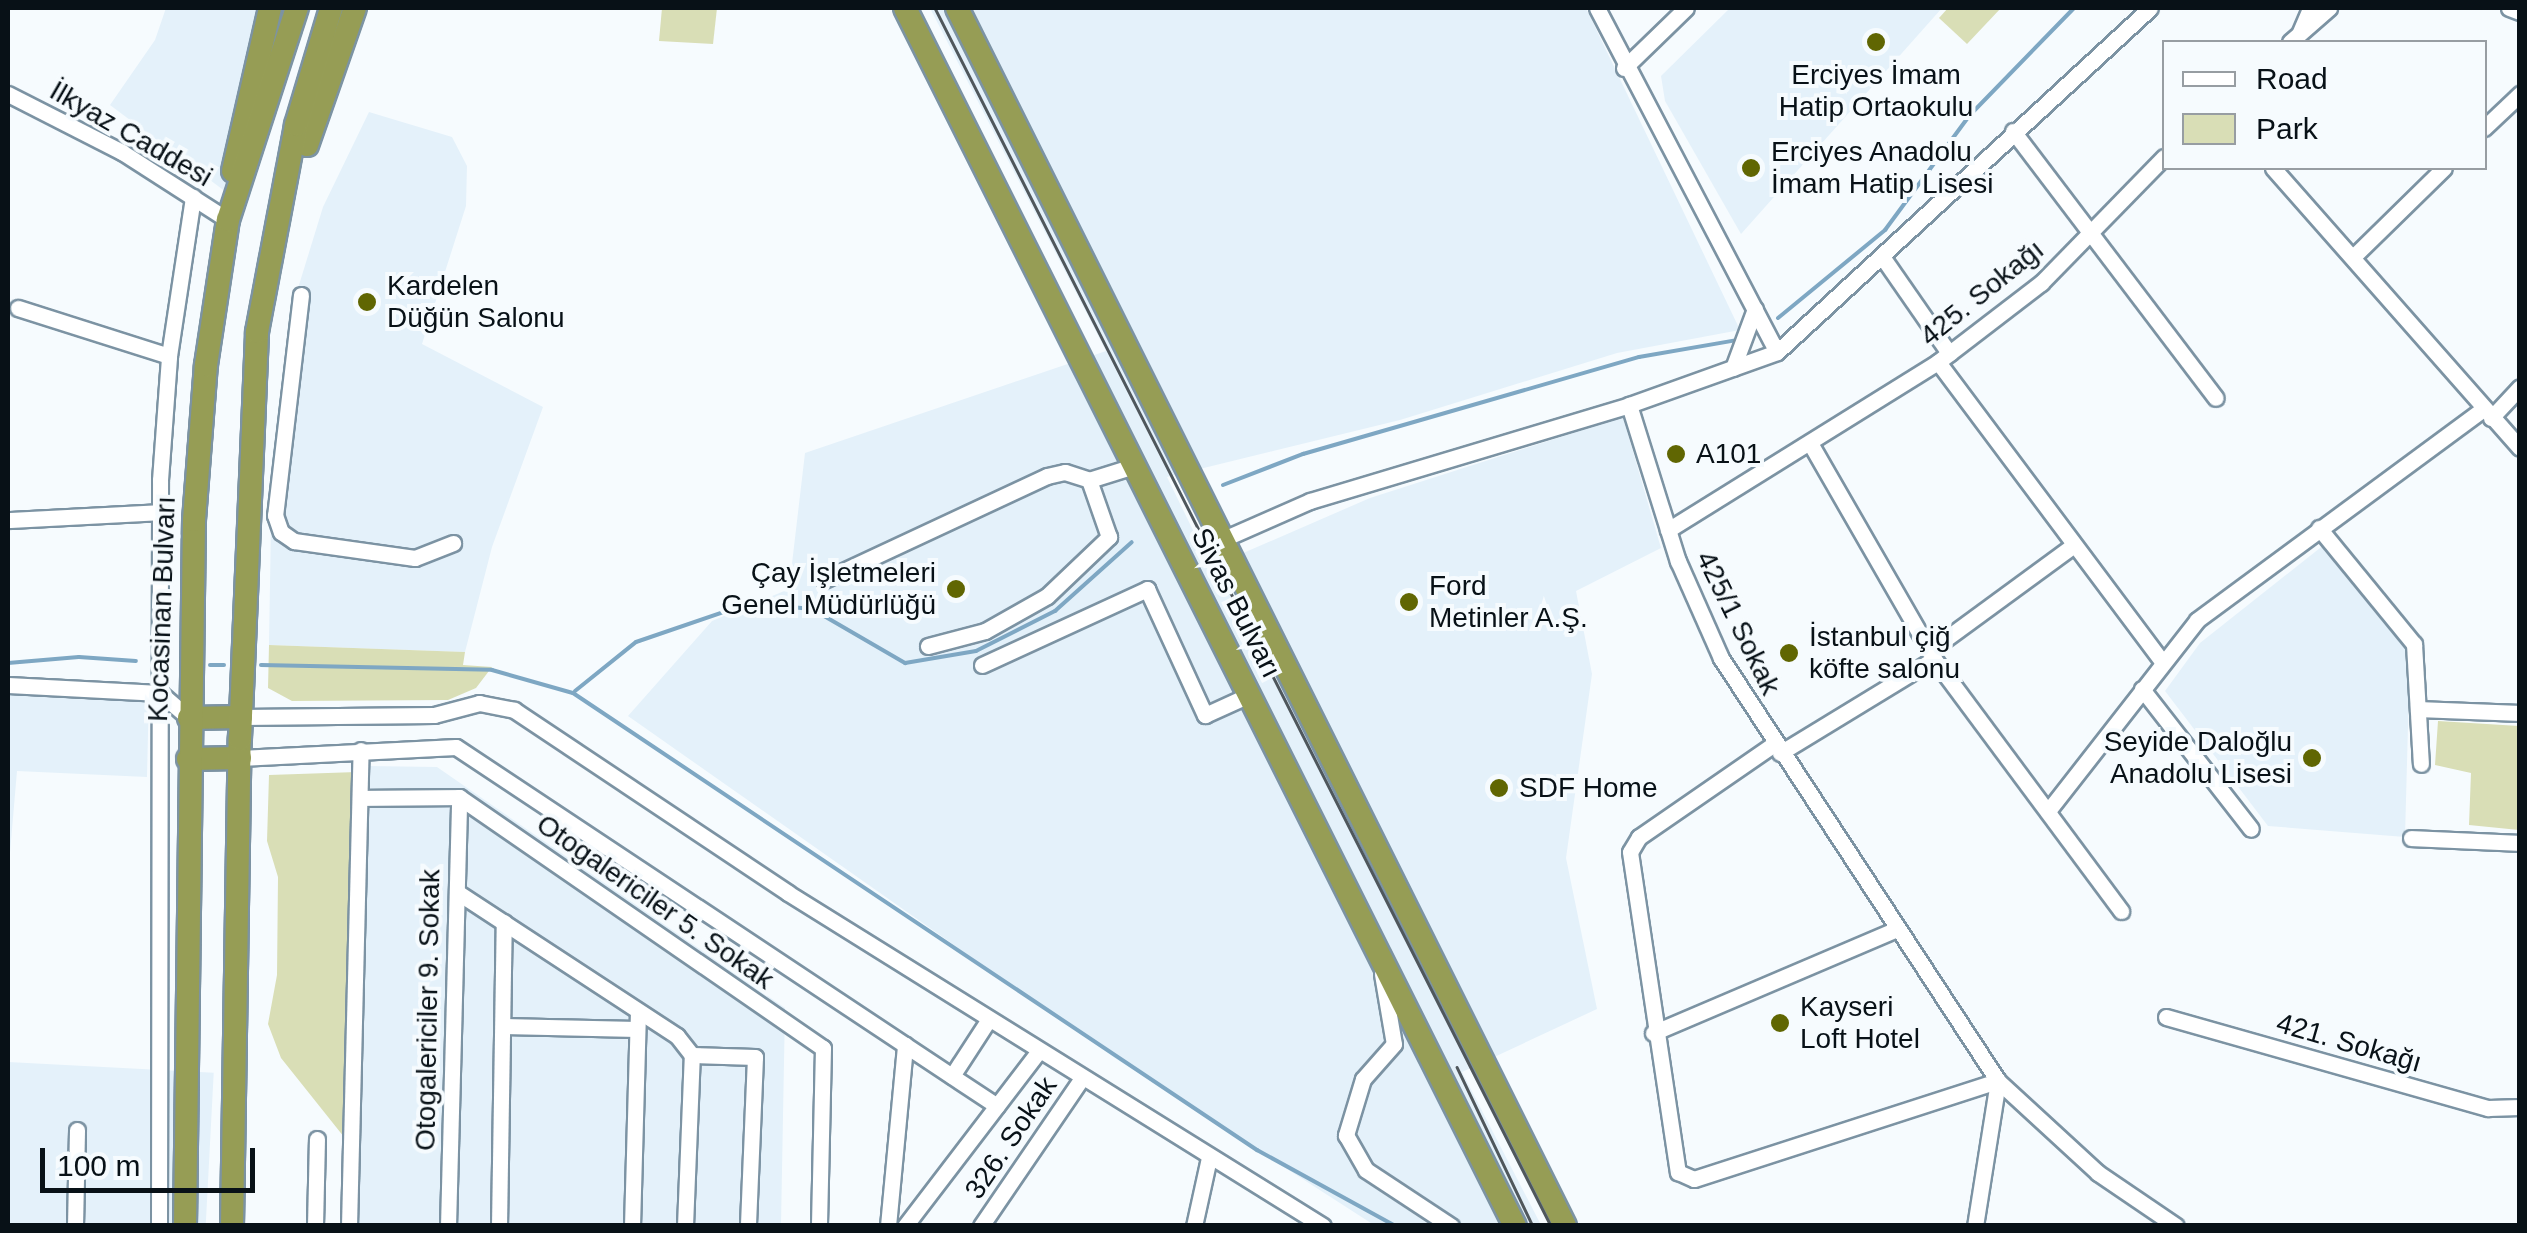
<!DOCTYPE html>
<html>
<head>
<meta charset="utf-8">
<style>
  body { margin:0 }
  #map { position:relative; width:2527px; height:1233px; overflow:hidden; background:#f6fbfe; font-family:Helvetica,sans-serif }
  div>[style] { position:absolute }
  .built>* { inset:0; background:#e4f1fa; transform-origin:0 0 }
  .green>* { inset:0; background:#d9deb6 }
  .stream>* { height:4px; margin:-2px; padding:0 2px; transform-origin:2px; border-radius:2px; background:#7ea7c3 }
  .roads { filter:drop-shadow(2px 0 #7c93a3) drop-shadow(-2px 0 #7c93a3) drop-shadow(0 2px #7c93a3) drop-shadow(0 -2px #7c93a3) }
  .minor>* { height:15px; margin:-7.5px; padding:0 7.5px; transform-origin:7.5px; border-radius:7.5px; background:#fff }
  .highway>* { height:22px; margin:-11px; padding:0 11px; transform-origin:11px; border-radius:11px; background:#969d55 }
  .tram>* { height:2.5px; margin:-1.25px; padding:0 1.25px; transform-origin:1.25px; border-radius:1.25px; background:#4f575c }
  .dots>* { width:28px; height:28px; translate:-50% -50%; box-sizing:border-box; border:5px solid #f6fbfe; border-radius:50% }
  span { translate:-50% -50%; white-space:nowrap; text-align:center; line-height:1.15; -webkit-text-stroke:8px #f6fbfe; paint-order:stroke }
  .poi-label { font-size:28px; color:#081117 }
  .left { translate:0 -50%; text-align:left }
  .right { translate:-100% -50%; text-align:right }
  .street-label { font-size:28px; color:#081117 }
  .frame { position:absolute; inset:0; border:10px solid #081117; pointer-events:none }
  .legend { position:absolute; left:2162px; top:40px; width:325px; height:130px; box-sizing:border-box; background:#f6fbfe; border:2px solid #979da2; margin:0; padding:12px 18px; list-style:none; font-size:30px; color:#081117 }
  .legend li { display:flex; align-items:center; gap:20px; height:50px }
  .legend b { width:50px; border:2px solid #979da2 }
  .scale { position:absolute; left:40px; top:1148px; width:215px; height:45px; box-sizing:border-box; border:5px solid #081117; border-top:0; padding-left:12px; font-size:30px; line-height:35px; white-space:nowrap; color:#081117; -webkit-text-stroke:8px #f6fbfe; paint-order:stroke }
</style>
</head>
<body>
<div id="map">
  <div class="built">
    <i style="clip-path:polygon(166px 8px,268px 8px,226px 192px,110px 105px,155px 40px)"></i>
    <i style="clip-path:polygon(930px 8px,1586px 8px,1740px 330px,1617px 353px,1400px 420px,1167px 477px,1211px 567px,1370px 498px,1623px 417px,1661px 548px,1576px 591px,1592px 674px,1566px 858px,1597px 1009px,1462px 1072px,1541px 1225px,1374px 1225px,1115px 1058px,628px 716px,712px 621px,789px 589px,805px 453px,1106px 351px)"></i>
    <i style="clip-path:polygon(1730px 8px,1942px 8px,1741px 234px,1665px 101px,1661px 76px)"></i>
    <i style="clip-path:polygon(369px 112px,452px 137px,467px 166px,466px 206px,422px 344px,543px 407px,492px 547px,465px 652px,269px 645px,272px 464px,291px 311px,323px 207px)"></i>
    <i style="clip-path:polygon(2325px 544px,2410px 652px,2405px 837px,2268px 826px,2165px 691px,2200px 643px)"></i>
    <i style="clip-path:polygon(8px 689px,149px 691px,147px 777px,17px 771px,8px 876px)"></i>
    <i style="clip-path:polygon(367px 766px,437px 767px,785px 1008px,781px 1225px,358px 1226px)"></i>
    <i style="left:8px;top:1062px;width:206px;height:163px;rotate:3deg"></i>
  </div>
  <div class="green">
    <i style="clip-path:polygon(662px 8px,717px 8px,713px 44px,659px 41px)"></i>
    <i style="clip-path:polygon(1948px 8px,2001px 8px,1967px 44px,1939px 18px)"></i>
    <i style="clip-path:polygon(269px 645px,465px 652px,463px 665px,492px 667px,476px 688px,448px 700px,292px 701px,268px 688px)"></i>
    <i style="clip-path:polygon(2438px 721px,2519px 726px,2519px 830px,2469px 825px,2471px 773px,2435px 765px)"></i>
    <i style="clip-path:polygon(357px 772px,352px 1147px,281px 1058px,268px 1024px,277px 975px,278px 877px,267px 841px,269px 775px)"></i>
  </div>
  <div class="stream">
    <i style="left:1778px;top:318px;width:139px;rotate:-39.4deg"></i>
    <i style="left:1885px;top:230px;width:142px;rotate:-53.6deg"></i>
    <i style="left:1969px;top:116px;width:151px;rotate:-45.8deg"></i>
    <i style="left:1223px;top:485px;width:86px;rotate:-21.2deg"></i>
    <i style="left:1303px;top:454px;width:350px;rotate:-16.1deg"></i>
    <i style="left:1639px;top:357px;width:99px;rotate:-9.8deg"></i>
    <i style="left:8px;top:663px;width:71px;rotate:-4.8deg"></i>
    <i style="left:79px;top:657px;width:57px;rotate:4deg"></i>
    <i style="left:210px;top:665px;width:14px"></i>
    <i style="left:261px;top:665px;width:231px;rotate:1.2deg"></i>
    <i style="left:492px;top:670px;width:84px;rotate:15.9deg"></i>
    <i style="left:573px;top:693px;width:823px;rotate:33.75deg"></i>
    <i style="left:1257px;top:1150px;width:158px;rotate:28.8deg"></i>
    <i style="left:575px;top:691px;width:78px;rotate:-38.8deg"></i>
    <i style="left:636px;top:642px;width:120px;rotate:-18.9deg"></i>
    <i style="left:750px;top:603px;width:62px;rotate:5.5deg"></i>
    <i style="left:812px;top:609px;width:108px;rotate:30.1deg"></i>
    <i style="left:905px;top:663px;width:72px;rotate:-9.6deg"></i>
    <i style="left:976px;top:651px;width:89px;rotate:-26.9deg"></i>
    <i style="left:1055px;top:611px;width:103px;rotate:-41.9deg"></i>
  </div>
  <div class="roads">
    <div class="minor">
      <i style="left:1597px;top:8px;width:388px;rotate:62.4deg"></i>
      <i style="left:2509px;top:8px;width:12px;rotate:20deg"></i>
      <i style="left:2300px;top:32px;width:26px;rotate:-67deg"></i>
      <i style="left:2290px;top:42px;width:52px;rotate:-41.1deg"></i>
      <i style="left:1624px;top:68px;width:86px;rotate:-44.1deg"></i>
      <i style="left:8px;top:94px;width:128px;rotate:27deg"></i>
      <i style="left:122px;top:152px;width:126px;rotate:32.7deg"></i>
      <i style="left:2484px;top:128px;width:50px;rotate:-43.4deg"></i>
      <i style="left:2013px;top:131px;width:335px;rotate:52.8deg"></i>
      <i style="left:2273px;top:168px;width:373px;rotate:48.6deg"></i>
      <i style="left:2353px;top:257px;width:127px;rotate:-44.4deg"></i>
      <i style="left:1883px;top:258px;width:116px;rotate:55.2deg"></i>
      <i style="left:301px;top:295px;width:222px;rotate:96.7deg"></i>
      <i style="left:275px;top:515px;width:18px;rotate:71deg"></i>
      <i style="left:281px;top:532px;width:16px;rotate:35deg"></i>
      <i style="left:294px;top:541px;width:122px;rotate:8deg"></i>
      <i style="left:415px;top:558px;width:41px;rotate:-21.5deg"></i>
      <i style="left:18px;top:308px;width:158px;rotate:17.6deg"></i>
      <i style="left:1938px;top:362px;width:372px;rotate:53.2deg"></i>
      <i style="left:1733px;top:368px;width:63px;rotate:-69.6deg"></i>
      <i style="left:1629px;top:405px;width:157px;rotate:-19.7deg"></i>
      <i style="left:1777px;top:352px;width:507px;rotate:-42.68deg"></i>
      <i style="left:2491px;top:418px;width:42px;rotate:-46.9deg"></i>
      <i style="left:1810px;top:443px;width:249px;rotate:60.1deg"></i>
      <i style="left:1934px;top:659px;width:314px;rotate:53.4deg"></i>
      <i style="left:8px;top:520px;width:152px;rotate:-3deg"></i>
      <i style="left:2319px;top:528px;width:150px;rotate:50.7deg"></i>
      <i style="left:2414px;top:644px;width:120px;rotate:86.7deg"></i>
      <i style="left:1668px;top:530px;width:318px;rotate:-31.9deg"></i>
      <i style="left:1938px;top:362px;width:130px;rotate:-37.5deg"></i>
      <i style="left:2041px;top:283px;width:176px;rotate:-45.7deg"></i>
      <i style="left:1221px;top:540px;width:97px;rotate:-23.7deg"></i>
      <i style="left:1310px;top:501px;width:333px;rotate:-16.7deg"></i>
      <i style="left:1629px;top:405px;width:164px;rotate:72.6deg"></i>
      <i style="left:1678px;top:561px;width:106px;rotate:66.1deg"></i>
      <i style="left:1721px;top:658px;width:506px;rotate:56.78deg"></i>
      <i style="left:1998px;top:1081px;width:147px;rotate:99deg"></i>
      <i style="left:824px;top:580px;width:246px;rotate:-25deg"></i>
      <i style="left:1047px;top:476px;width:18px;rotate:-13deg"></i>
      <i style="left:1065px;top:472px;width:25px;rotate:18deg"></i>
      <i style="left:928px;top:646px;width:59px;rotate:-14.7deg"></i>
      <i style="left:985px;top:631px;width:71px;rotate:-29.4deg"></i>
      <i style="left:1047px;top:596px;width:86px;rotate:-43.6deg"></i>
      <i style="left:1109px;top:537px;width:60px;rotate:-109.3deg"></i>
      <i style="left:1089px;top:480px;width:47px;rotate:-17.3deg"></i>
      <i style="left:1929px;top:651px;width:176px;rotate:-36.2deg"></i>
      <i style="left:982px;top:665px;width:182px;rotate:-24.7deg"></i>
      <i style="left:1147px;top:589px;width:139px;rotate:65.3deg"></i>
      <i style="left:1205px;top:715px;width:48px;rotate:-24.4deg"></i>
      <i style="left:8px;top:685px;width:152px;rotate:3deg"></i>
      <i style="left:160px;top:693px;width:38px;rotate:41deg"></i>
      <i style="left:2142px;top:689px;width:177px;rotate:52.1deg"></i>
      <i style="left:2418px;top:709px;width:102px;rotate:2.2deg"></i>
      <i style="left:241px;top:717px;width:193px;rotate:-0.6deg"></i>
      <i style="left:434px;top:715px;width:47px;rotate:-14.9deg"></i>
      <i style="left:479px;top:703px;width:36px;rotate:11deg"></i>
      <i style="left:514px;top:710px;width:329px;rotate:33.7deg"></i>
      <i style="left:788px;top:893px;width:630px;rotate:31.9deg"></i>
      <i style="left:1774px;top:744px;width:164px;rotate:145.4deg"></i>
      <i style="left:1639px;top:837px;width:17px;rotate:121deg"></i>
      <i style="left:1630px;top:852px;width:324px;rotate:81.5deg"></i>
      <i style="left:1678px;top:1172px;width:17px;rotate:24deg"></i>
      <i style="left:1694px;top:1179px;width:319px;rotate:-17.9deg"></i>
      <i style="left:1998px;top:1081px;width:136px;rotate:42.6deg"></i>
      <i style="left:2098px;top:1173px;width:94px;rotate:34.2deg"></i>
      <i style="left:1780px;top:753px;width:180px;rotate:-31.4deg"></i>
      <i style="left:240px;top:758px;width:216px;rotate:-2.9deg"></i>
      <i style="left:456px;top:747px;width:649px;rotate:33.57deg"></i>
      <i style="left:459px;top:797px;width:442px;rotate:34.6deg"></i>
      <i style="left:823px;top:1048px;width:178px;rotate:91.3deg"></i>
      <i style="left:360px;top:798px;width:99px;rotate:-0.6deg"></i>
      <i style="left:2048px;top:811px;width:242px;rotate:-52deg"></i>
      <i style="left:2197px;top:620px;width:355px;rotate:-36.4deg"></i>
      <i style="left:2411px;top:838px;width:109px;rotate:2.6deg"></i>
      <i style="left:457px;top:892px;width:263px;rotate:33.2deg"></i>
      <i style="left:677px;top:1036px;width:24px;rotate:52deg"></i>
      <i style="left:1382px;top:974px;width:71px;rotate:80.3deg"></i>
      <i style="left:1394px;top:1044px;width:47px;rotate:131.5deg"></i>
      <i style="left:1363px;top:1079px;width:59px;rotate:106.9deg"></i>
      <i style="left:1346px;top:1135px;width:40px;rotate:60.3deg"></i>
      <i style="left:1366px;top:1170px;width:102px;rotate:33.4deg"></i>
      <i style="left:2166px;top:1017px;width:335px;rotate:15.8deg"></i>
      <i style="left:2488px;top:1108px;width:32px;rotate:-2deg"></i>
      <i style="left:503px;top:1026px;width:134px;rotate:1.3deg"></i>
      <i style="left:1653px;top:1033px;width:265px;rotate:-23.1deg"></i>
      <i style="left:692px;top:1055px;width:63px;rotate:1.8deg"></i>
      <i style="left:755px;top:1057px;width:169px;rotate:92.4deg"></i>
      <i style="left:952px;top:1076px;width:68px;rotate:-57deg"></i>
      <i style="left:75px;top:1226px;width:96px;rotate:-88.8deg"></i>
      <i style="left:159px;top:1226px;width:746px;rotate:-89.92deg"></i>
      <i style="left:160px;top:480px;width:124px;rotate:-85.8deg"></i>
      <i style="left:169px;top:356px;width:161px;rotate:-81.4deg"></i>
      <i style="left:315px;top:1226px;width:87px;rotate:-88.7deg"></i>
      <i style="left:349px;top:1226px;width:476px;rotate:-88.6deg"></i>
      <i style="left:448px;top:1226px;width:429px;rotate:-88.5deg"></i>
      <i style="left:499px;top:1226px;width:304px;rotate:-89.1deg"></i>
      <i style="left:632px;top:1226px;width:212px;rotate:-88.4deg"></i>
      <i style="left:685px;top:1226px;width:171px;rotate:-87.7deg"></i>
      <i style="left:888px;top:1226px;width:182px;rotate:-84.6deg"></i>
      <i style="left:905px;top:1226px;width:220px;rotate:-52.6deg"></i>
      <i style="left:981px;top:1226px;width:179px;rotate:-55.7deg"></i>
      <i style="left:1194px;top:1226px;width:70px;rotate:-77.6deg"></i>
    </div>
    <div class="highway">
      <i style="left:905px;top:8px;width:1362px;rotate:63.4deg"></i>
      <i style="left:957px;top:8px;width:1361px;rotate:63.47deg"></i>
      <i style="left:307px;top:145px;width:145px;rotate:-70.7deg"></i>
      <i style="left:233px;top:171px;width:167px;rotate:-77.2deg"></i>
      <i style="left:189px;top:718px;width:52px;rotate:-1.1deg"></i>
      <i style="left:188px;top:759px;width:52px;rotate:-1.1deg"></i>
      <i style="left:185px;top:1226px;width:706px;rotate:-89.27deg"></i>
      <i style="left:194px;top:520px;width:155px;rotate:-85.6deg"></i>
      <i style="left:206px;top:365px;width:147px;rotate:-81.4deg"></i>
      <i style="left:228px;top:220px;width:223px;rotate:-72deg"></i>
      <i style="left:232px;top:1226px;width:487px;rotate:-89.1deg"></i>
      <i style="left:240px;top:739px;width:407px;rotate:-87.6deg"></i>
      <i style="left:257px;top:332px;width:211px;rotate:-79.3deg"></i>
      <i style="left:296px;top:125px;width:122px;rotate:-73.3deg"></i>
    </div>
  </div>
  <div class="tram">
    <i style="left:935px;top:8px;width:1365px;rotate:63.17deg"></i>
    <i style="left:1457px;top:1067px;width:176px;rotate:64.5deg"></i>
  </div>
  <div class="dots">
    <i style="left:1876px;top:42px;background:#606602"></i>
    <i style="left:1751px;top:168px;background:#606602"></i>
    <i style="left:367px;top:302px;background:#606602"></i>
    <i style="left:1676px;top:454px;background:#606602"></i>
    <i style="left:956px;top:589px;background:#606602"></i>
    <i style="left:1409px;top:602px;background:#606602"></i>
    <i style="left:1789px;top:653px;background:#606602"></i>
    <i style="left:2312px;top:758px;background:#606602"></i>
    <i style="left:1499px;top:788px;background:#606602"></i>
    <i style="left:1780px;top:1023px;background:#606602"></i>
  </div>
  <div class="poi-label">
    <span style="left:1876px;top:91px">Erciyes İmam<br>Hatip Ortaokulu</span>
    <span class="left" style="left:1771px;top:168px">Erciyes Anadolu<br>İmam Hatip Lisesi</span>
    <span class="left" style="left:387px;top:302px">Kardelen<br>Düğün Salonu</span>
    <span class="left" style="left:1696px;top:454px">A101</span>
    <span class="right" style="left:936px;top:589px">Çay İşletmeleri<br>Genel Müdürlüğü</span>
    <span class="left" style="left:1429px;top:602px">Ford<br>Metinler A.Ş.</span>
    <span class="left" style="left:1809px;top:653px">İstanbul çiğ<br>köfte salonu</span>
    <span class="right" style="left:2292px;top:758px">Seyide Daloğlu<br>Anadolu Lisesi</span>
    <span class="left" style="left:1519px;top:788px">SDF Home</span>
    <span class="left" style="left:1800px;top:1023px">Kayseri<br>Loft Hotel</span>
  </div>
  <div class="street-label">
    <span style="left:131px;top:134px;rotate:30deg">İlkyaz Caddesi</span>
    <span style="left:1982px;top:293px;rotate:-39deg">425. Sokağı</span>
    <span style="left:1236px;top:603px;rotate:63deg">Sivas Bulvarı</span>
    <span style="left:162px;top:609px;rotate:-88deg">Kocasinan Bulvarı</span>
    <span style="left:1738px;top:623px;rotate:64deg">425/1 Sokak</span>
    <span style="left:655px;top:902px;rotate:35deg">Otogalericiler 5. Sokak</span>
    <span style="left:428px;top:1010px;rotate:-89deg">Otogalericiler 9. Sokak</span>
    <span style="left:2349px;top:1043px;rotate:16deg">421. Sokağı</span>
    <span style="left:1011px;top:1138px;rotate:-56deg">326. Sokak</span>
  </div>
  <div class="frame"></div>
  <ul class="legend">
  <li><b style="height:12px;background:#fff"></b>Road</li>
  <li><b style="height:28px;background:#d9deb6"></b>Park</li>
  </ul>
  <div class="scale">100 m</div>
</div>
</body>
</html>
